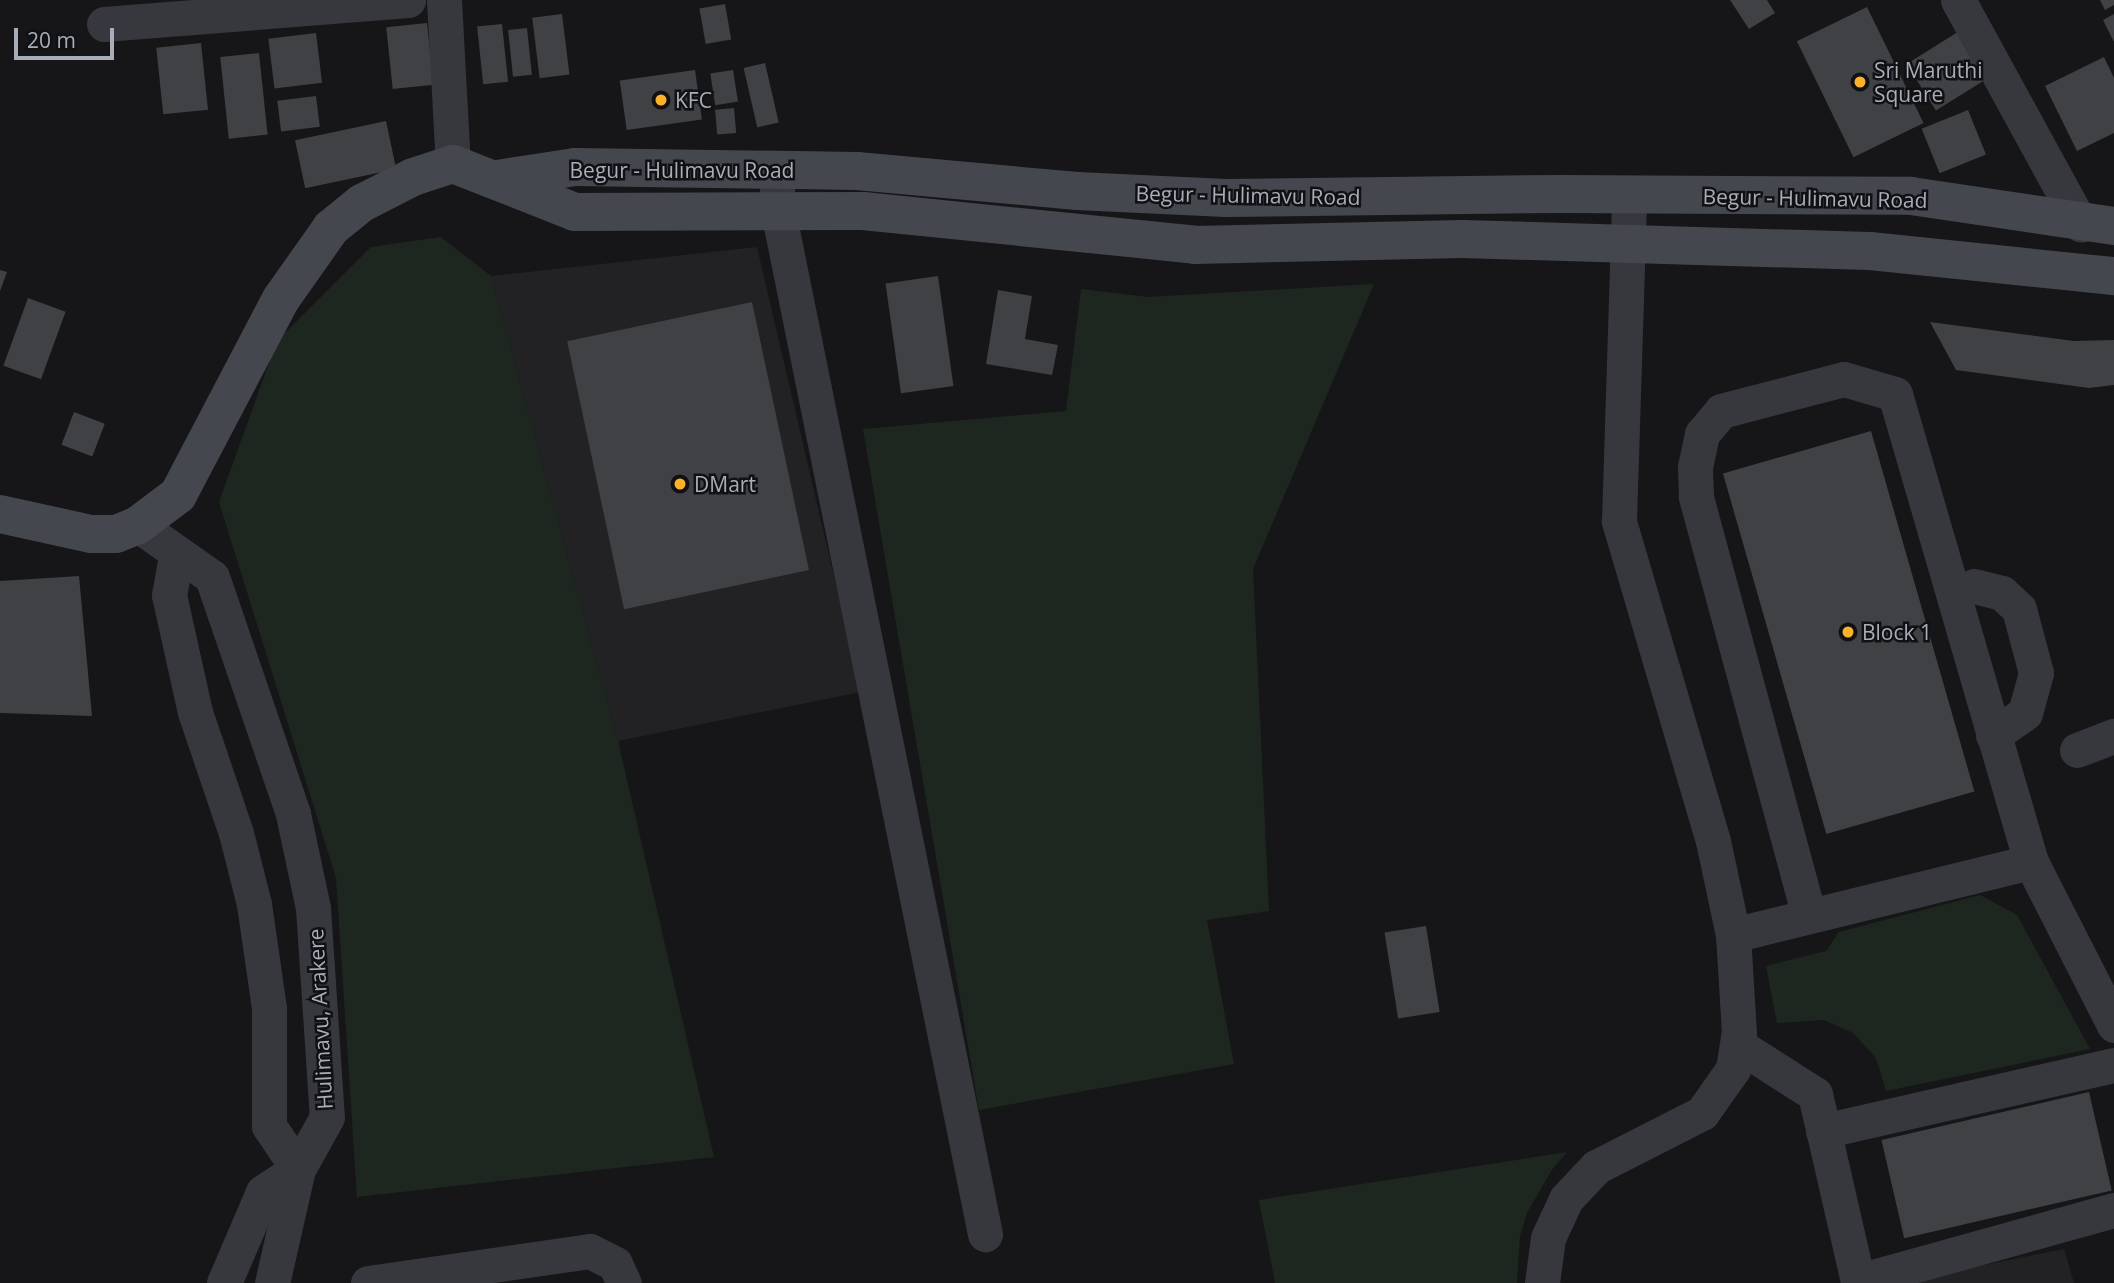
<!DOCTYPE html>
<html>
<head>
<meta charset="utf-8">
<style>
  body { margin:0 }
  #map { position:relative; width:2114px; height:1283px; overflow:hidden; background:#161618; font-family:"Open Sans",sans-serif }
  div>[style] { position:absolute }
  .built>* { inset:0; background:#222225 }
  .green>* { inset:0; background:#1e271f }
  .building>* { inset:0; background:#404145; transform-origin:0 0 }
  .street>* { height:35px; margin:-17.5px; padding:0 17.5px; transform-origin:17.5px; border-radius:17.5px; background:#37383d }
  .secondary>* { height:38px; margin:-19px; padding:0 19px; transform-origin:19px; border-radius:19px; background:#45474e }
  .dots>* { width:19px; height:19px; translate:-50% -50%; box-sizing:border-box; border:4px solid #111113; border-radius:50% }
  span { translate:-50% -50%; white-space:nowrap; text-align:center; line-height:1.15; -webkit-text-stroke:5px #111113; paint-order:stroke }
  .poi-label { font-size:21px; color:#a7adb9 }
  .left { translate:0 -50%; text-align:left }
  .street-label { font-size:21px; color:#a7adb9 }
  .scale { position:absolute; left:14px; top:28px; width:100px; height:32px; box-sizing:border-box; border:4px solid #a7adb9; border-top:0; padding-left:9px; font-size:21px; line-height:24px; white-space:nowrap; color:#a7adb9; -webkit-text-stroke:5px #111113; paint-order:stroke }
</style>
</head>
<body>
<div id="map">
  <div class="built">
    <i style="clip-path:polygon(757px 247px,861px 692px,618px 741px,491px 276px)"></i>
    <i style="clip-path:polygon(2064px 1249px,2074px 1283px,1892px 1283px)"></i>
  </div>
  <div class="green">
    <i style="clip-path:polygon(441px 237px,491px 276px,618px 741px,714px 1157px,357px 1197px,336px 878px,219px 502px,277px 341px,371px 247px)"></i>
    <i style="clip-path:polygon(1374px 284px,1253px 569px,1269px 911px,1207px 920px,1234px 1064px,979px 1110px,863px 429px,1066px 411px,1081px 289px,1148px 297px)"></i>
    <i style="clip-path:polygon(1980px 895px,2017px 915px,2090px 1049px,1886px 1091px,1876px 1058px,1853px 1033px,1824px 1020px,1777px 1023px,1766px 966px,1826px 951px,1839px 932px)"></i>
    <i style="clip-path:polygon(1567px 1152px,1551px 1171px,1527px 1213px,1520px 1236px,1517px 1283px,1275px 1283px,1259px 1200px)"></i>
  </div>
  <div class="building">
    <i style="clip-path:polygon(1730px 0,1767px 0,1775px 13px,1749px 29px)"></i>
    <i style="clip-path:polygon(2100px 0,2114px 0,2114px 5px,2105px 10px)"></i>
    <i style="left:725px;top:4px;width:36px;height:26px;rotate:80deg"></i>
    <i style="left:1867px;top:7px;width:129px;height:78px;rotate:64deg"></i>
    <i style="left:562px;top:14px;width:61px;height:30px;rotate:83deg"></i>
    <i style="clip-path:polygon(2114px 14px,2114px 42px,2103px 20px)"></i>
    <i style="left:427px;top:23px;width:62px;height:41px;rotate:84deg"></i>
    <i style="left:502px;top:24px;width:58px;height:25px;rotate:84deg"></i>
    <i style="left:527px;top:28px;width:47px;height:19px;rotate:84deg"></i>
    <i style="left:1961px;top:30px;width:55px;height:64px;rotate:58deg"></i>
    <i style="left:316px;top:33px;width:50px;height:48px;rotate:83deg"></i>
    <i style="left:201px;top:43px;width:67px;height:45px;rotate:84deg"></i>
    <i style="left:259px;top:53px;width:82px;height:39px;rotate:84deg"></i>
    <i style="clip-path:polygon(2104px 57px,2114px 78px,2114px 133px,2077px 151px,2045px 86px)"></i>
    <i style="left:765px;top:63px;width:61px;height:22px;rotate:77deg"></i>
    <i style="left:695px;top:70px;width:50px;height:76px;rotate:82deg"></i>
    <i style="left:733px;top:70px;width:32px;height:23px;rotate:81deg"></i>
    <i style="left:316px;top:96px;width:31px;height:39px;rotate:83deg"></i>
    <i style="left:734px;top:108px;width:25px;height:19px;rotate:85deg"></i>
    <i style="left:1968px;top:110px;width:48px;height:50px;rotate:68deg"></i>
    <i style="left:386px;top:121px;width:49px;height:93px;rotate:78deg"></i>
    <i style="clip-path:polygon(0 270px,7px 272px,0 291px)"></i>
    <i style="left:938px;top:276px;width:111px;height:53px;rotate:82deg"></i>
    <i style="clip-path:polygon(998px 290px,1032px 296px,1025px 339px,1058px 345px,1052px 375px,986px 364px)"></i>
    <i style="left:28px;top:298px;width:40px;height:72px;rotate:20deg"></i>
    <i style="left:752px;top:302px;width:274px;height:189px;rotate:78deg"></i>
    <i style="clip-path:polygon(1930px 322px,2074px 341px,2114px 340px,2114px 385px,2089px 388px,1956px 370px)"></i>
    <i style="left:74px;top:412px;width:33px;height:35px;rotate:21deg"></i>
    <i style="left:1871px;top:431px;width:375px;height:154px;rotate:74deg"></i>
    <i style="clip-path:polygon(79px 576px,92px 716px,0 713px,0 581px)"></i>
    <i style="left:1426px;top:926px;width:87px;height:42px;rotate:81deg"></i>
    <i style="left:2089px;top:1092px;width:101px;height:213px;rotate:77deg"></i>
  </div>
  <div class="street">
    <i style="left:444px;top:0;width:164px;rotate:86.9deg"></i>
    <i style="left:1958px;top:0;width:256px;rotate:61.3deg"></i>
    <i style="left:104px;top:24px;width:305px;rotate:-4.5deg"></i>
    <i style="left:776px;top:170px;width:41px;rotate:87.2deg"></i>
    <i style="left:778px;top:211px;width:1044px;rotate:78.56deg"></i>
    <i style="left:138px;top:525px;width:90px;rotate:35.1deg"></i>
    <i style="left:212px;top:577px;width:250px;rotate:71.1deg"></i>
    <i style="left:293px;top:814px;width:96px;rotate:78deg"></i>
    <i style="left:313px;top:908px;width:209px;rotate:86.2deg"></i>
    <i style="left:327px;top:1117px;width:60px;rotate:119.1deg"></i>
    <i style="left:298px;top:1169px;width:117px;rotate:102.8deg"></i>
    <i style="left:176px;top:556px;width:40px;rotate:100deg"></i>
    <i style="left:169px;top:595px;width:120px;rotate:77.5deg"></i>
    <i style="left:195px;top:712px;width:128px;rotate:71.3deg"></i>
    <i style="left:236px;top:833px;width:73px;rotate:75.8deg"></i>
    <i style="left:254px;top:904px;width:105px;rotate:81.8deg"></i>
    <i style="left:269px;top:1008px;width:118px;rotate:90deg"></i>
    <i style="left:269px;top:1126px;width:52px;rotate:56deg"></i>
    <i style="left:1974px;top:586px;width:29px;rotate:14deg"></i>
    <i style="left:2002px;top:593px;width:23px;rotate:43deg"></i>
    <i style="left:2019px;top:609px;width:66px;rotate:75.1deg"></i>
    <i style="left:2036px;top:673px;width:41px;rotate:105.4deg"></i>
    <i style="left:2025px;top:713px;width:39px;rotate:145deg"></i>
    <i style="left:2077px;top:750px;width:40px;rotate:-21deg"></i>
    <i style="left:1809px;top:916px;width:435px;rotate:-105.1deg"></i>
    <i style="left:1696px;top:496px;width:29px;rotate:-92deg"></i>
    <i style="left:1695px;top:467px;width:34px;rotate:-78deg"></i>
    <i style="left:1702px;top:434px;width:30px;rotate:-50deg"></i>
    <i style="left:1721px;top:411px;width:127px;rotate:-14.6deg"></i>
    <i style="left:1844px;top:379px;width:53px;rotate:16.4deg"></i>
    <i style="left:1895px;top:394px;width:487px;rotate:73.8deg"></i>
    <i style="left:2031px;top:862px;width:183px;rotate:63deg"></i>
    <i style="left:1733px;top:935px;width:307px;rotate:-13.8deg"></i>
    <i style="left:1738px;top:1045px;width:91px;rotate:32.5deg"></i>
    <i style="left:1815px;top:1094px;width:192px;rotate:77.1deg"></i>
    <i style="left:1858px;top:1281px;width:266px;rotate:-15.5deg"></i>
    <i style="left:1823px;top:1131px;width:298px;rotate:-12.8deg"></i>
    <i style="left:224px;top:1283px;width:99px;rotate:-66.8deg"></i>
    <i style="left:263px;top:1192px;width:42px;rotate:-33.3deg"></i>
    <i style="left:368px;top:1283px;width:224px;rotate:-8.2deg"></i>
    <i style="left:590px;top:1251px;width:28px;rotate:27deg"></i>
    <i style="left:615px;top:1264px;width:21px;rotate:65deg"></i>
    <i style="left:1542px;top:1283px;width:45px;rotate:-82.4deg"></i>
    <i style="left:1548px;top:1238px;width:43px;rotate:-65.2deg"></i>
    <i style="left:1566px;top:1199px;width:44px;rotate:-46.8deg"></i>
    <i style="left:1596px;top:1167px;width:119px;rotate:-27deg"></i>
    <i style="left:1702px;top:1113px;width:54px;rotate:-54.8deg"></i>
    <i style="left:1733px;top:1069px;width:36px;rotate:-81deg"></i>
    <i style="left:1739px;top:1033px;width:98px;rotate:-93.5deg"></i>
    <i style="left:1733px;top:935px;width:96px;rotate:-102deg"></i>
    <i style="left:1713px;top:841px;width:334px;rotate:-106.4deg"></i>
    <i style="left:1619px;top:521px;width:327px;rotate:-88.2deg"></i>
  </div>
  <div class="secondary">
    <i style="left:497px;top:179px;width:79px;rotate:-8.7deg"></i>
    <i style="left:575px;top:167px;width:282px;rotate:0.8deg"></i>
    <i style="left:857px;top:171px;width:221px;rotate:5.2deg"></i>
    <i style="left:1077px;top:191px;width:149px;rotate:2.7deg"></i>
    <i style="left:1226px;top:198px;width:336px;rotate:-0.7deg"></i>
    <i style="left:1562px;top:194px;width:349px;rotate:0.3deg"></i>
    <i style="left:1911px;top:196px;width:205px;rotate:8.4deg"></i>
    <i style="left:0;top:514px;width:93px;rotate:12.4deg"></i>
    <i style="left:91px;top:534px;width:25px"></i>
    <i style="left:116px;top:534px;width:24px;rotate:-22deg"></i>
    <i style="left:138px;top:525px;width:50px;rotate:-36.9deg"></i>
    <i style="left:178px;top:495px;width:221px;rotate:-62.3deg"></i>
    <i style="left:281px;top:299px;width:87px;rotate:-54.8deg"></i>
    <i style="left:331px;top:228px;width:40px;rotate:-39deg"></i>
    <i style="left:362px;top:203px;width:57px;rotate:-27deg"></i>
    <i style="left:413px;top:177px;width:42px;rotate:-18deg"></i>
    <i style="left:453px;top:164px;width:131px;rotate:21.5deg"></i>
    <i style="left:575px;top:212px;width:288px;rotate:-0.2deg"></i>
    <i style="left:863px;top:211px;width:334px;rotate:5.8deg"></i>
    <i style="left:1195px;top:245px;width:268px;rotate:-1.3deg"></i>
    <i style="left:1463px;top:239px;width:407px;rotate:1.7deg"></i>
    <i style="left:1870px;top:251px;width:245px;rotate:5.9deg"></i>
  </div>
  <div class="dots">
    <i style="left:1860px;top:82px;background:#fcb12a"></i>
    <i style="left:661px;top:100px;background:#fcb12a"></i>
    <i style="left:680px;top:484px;background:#fcb12a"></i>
    <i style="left:1848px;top:632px;background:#fcb12a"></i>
  </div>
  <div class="poi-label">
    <span class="left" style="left:1874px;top:82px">Sri Maruthi<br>Square</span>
    <span class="left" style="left:675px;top:100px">KFC</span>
    <span class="left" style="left:694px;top:484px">DMart</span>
    <span class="left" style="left:1862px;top:632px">Block 1</span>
  </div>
  <div class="street-label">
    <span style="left:682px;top:170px">Begur - Hulimavu Road</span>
    <span style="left:1248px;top:195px;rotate:1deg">Begur - Hulimavu Road</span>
    <span style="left:1815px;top:198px;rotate:1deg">Begur - Hulimavu Road</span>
    <span style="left:320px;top:1019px;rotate:-93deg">Hulimavu, Arakere</span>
  </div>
  <div class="scale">20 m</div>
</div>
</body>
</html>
